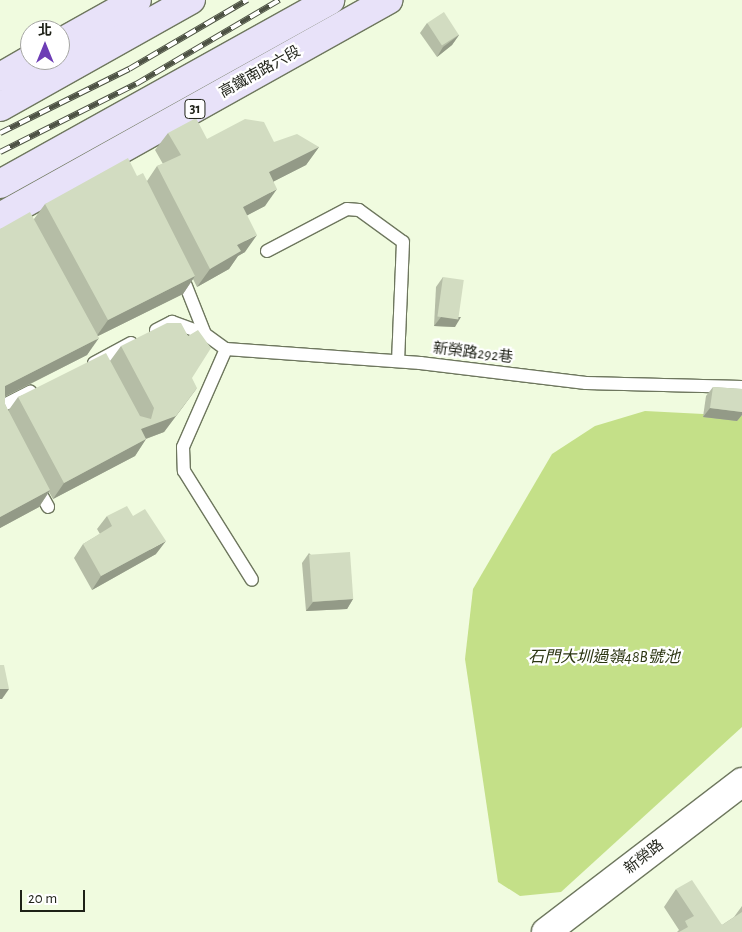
<!DOCTYPE html>
<html>
<head>
<meta charset="utf-8">
<style>
  body { margin:0 }
  #map { position:relative; width:742px; height:932px; overflow:hidden; background:#f0fbdf; font-family:"Alegreya Sans","Noto Sans TC",sans-serif }
  div>[style] { position:absolute }
  .water>* { inset:0; background:#c4e088 }
  .roads { filter:drop-shadow(1px 0 #6e775e) drop-shadow(-1px 0 #6e775e) drop-shadow(0 1px #6e775e) drop-shadow(0 -1px #6e775e) }
  .lane>* { height:12px; margin:-6px; padding:0 6px; transform-origin:6px; border-radius:6px; background:#fff }
  .secondary>* { height:28px; margin:-14px; padding:0 14px; transform-origin:14px; border-radius:14px; background:#fff }
  .primary>* { height:28px; margin:-14px; padding:0 14px; transform-origin:14px; border-radius:14px; background:#e8e2f9 }
  .rail>* { height:5.5px; margin-top:-2.75px; transform-origin:0; background:repeating-linear-gradient(90deg,#fff 0 11px,#4d5244 0 22px); box-sizing:border-box; border-block:1px solid #4d5244 }
  .wall>* { inset:0; background:#b5bda6 }
  .shaded-wall>* { inset:0; background:#939a87 }
  .building>* { inset:0; background:#d2dcc1; transform-origin:0 0 }
  span { translate:-50% -50%; white-space:nowrap; text-align:center; line-height:1.15; -webkit-text-stroke:4.5px #fff; paint-order:stroke }
  .shield-label span { padding:1px 4px; background:#fff; border:1px solid; border-radius:4px; -webkit-text-stroke-width:0 }
  .shield-label { font-size:14px; color:#1e2117; font-weight:700 }
  .street-label { font-size:15px; color:#1e2117 }
  .water-label { font-size:16px; color:#2b3511; font-style:italic }
  .north { position:absolute; left:20px; top:20px; width:50px; height:50px; box-sizing:border-box; background:#fff; border:1px solid #a5a6a2; border-radius:50%; rotate:0deg; font-size:14px; font-weight:700; line-height:20px; text-align:center; color:#1e2117 }
  .north::after { content:''; display:block; margin:auto; width:18px; height:22px; background:#6d3db5; clip-path:polygon(50% 0,100% 100%,50% 72%,0 100%) }
  .scale { position:absolute; left:20px; top:890px; width:65px; height:22px; box-sizing:border-box; border:2px solid #1e2117; border-top:0; padding-left:6px; font-size:15px; line-height:18px; white-space:nowrap; color:#1e2117; -webkit-text-stroke:4px #fff; paint-order:stroke }
</style>
</head>
<body>
<div id="map">
  <div class="water">
    <i style="clip-path:polygon(645px 411px,742px 416px,742px 727px,561px 892px,520px 896px,498px 882px,465px 659px,473px 589px,552px 454px,595px 426px)"></i>
  </div>
  <div class="roads">
    <div class="lane">
      <i style="left:267px;top:251px;width:90px;rotate:-27.7deg"></i>
      <i style="left:347px;top:209px;width:12px;rotate:5deg"></i>
      <i style="left:359px;top:210px;width:54px;rotate:36deg"></i>
      <i style="left:403px;top:242px;width:119px;rotate:92.4deg"></i>
      <i style="left:180px;top:271px;width:68px;rotate:68.4deg"></i>
      <i style="left:156px;top:330px;width:18px;rotate:-27deg"></i>
      <i style="left:172px;top:322px;width:35px;rotate:20deg"></i>
      <i style="left:205px;top:334px;width:26px;rotate:36deg"></i>
      <i style="left:226px;top:349px;width:195px;rotate:4.1deg"></i>
      <i style="left:420px;top:363px;width:167px;rotate:6.9deg"></i>
      <i style="left:586px;top:383px;width:156px;rotate:1.5deg"></i>
      <i style="left:226px;top:349px;width:107px;rotate:113.7deg"></i>
      <i style="left:183px;top:447px;width:24px;rotate:88deg"></i>
      <i style="left:184px;top:471px;width:128px;rotate:58deg"></i>
      <i style="left:94px;top:363px;width:42px;rotate:-28.4deg"></i>
      <i style="left:0;top:407px;width:34px;rotate:-27deg"></i>
      <i style="left:36px;top:485px;width:25px;rotate:61deg"></i>
    </div>
    <div class="secondary">
      <i style="left:546px;top:932px;width:247px;rotate:-37.4deg"></i>
    </div>
    <div class="primary">
      <i style="left:60px;top:43px;width:88px;rotate:-29.2deg"></i>
      <i style="left:0;top:77px;width:34px;rotate:-30deg"></i>
      <i style="left:0;top:107px;width:219px;rotate:-29.3deg"></i>
      <i style="left:0;top:184px;width:378px;rotate:-29.1deg"></i>
      <i style="left:0;top:217px;width:445px;rotate:-29.2deg"></i>
    </div>
  </div>
  <div class="rail">
    <i style="left:0;top:133px;width:144px;rotate:-26.4deg"></i>
    <i style="left:129px;top:69px;width:137px;rotate:-30.3deg"></i>
    <i style="left:0;top:152px;width:152px;rotate:-26.6deg"></i>
    <i style="left:136px;top:84px;width:166px;rotate:-30.4deg"></i>
  </div>
  <div class="wall">
    <i style="clip-path:polygon(427px 23px,459px 35px,452px 45px,437px 57px,420px 33px)"></i>
    <i style="clip-path:polygon(168px 133px,207px 139px,274px 142px,319px 147px,306px 165px,274px 181px,265px 206px,247px 215px,245px 252px,238px 256px,229px 269px,197px 287px,193px 279px,183px 294px,98px 336px,87px 355px,5px 397px,5px 404px,8px 411px,18px 397px,110px 361px,121px 346px,192px 378px,185px 404px,164px 432px,146px 439px,135px 456px,53px 499px,49px 492px,39px 507px,0 528px,0 229px,34px 219px,45px 204px,137px 176px,147px 181px,157px 166px,163px 164px,155px 150px)"></i>
    <i style="clip-path:polygon(443px 277px,455px 327px,434px 326px,436px 287px)"></i>
    <i style="clip-path:polygon(713px 387px,742px 389px,742px 415px,737px 421px,703px 417px,706px 396px)"></i>
    <i style="clip-path:polygon(107px 516px,156px 554px,92px 590px,74px 558px,83px 544px,100px 534px,97px 529px)"></i>
    <i style="clip-path:polygon(309px 553px,353px 599px,347px 609px,306px 611px,302px 563px)"></i>
    <i style="clip-path:polygon(676px 889px,722px 925px,734px 917px,742px 906px,742px 932px,677px 932px,679px 930px,664px 907px)"></i>
  </div>
  <div class="shaded-wall">
    <i style="clip-path:polygon(459px 35px,452px 45px,437px 57px,443px 47px)"></i>
    <i style="clip-path:polygon(319px 147px,306px 165px,257px 190px,269px 172px)"></i>
    <i style="clip-path:polygon(277px 189px,265px 206px,231px 224px,243px 207px)"></i>
    <i style="clip-path:polygon(257px 235px,245px 252px,238px 256px,229px 269px,197px 287px,210px 269px,237px 245px)"></i>
    <i style="clip-path:polygon(195px 276px,183px 294px,96px 337px,108px 320px)"></i>
    <i style="clip-path:polygon(441px 317px,461px 317px,455px 327px,434px 326px)"></i>
    <i style="clip-path:polygon(99px 338px,87px 355px,0 399px,5px 386px)"></i>
    <i style="clip-path:polygon(197px 388px,164px 432px,129px 445px,141px 429px)"></i>
    <i style="clip-path:polygon(710px 408px,742px 412px,742px 415px,737px 421px,703px 417px)"></i>
    <i style="clip-path:polygon(146px 439px,135px 456px,53px 499px,64px 483px)"></i>
    <i style="clip-path:polygon(50px 490px,39px 507px,0 528px,0 517px)"></i>
    <i style="clip-path:polygon(166px 541px,156px 554px,92px 590px,101px 576px)"></i>
    <i style="clip-path:polygon(353px 599px,347px 609px,306px 611px,313px 602px)"></i>
    <i style="clip-path:polygon(0 689px,9px 689px,2px 699px,0 699px)"></i>
  </div>
  <div class="building">
    <i style="left:444px;top:12px;width:27px;height:20px;rotate:57deg"></i>
    <i style="clip-path:polygon(196px 118px,207px 139px,245px 119px,264px 122px,274px 142px,297px 134px,319px 147px,269px 172px,277px 189px,243px 207px,257px 235px,237px 245px,241px 251px,210px 269px,157px 166px,181px 155px,168px 133px)"></i>
    <i style="clip-path:polygon(128px 158px,137px 176px,143px 173px,195px 276px,108px 320px,45px 204px)"></i>
    <i style="clip-path:polygon(30px 212px,99px 338px,5px 386px,5px 404px,50px 490px,0 517px,0 229px)"></i>
    <i style="left:443px;top:277px;width:21px;height:40px;rotate:8deg"></i>
    <i style="clip-path:polygon(167px 323px,181px 323px,188px 336px,198px 330px,211px 348px,192px 378px,197px 388px,176px 416px,141px 429px,146px 439px,64px 483px,18px 397px,106px 353px,140px 416px,151px 419px,154px 408px,121px 346px)"></i>
    <i style="clip-path:polygon(713px 387px,742px 389px,742px 412px,710px 408px)"></i>
    <i style="clip-path:polygon(127px 506px,133px 516px,145px 509px,166px 541px,101px 576px,83px 544px,112px 526px,107px 516px)"></i>
    <i style="left:350px;top:552px;width:47px;height:41px;rotate:86deg"></i>
    <i style="clip-path:polygon(0 665px,4px 665px,9px 689px,0 689px)"></i>
    <i style="clip-path:polygon(692px 880px,722px 925px,742px 912px,742px 932px,679px 932px,688px 927px,685px 921px,694px 916px,676px 889px)"></i>
  </div>
  <div class="shield-label">
    <span style="left:195px;top:109px">31</span>
  </div>
  <div class="street-label">
    <span style="left:260px;top:72px;rotate:-29deg">高鐵南路六段</span>
    <span style="left:473px;top:353px;rotate:7deg">新榮路292巷</span>
    <span style="left:644px;top:857px;rotate:-38deg">新榮路</span>
  </div>
  <div class="water-label">
    <span style="left:604px;top:657px">石門大圳過嶺48B號池</span>
  </div>
  <div class="north">北</div>
  <div class="scale">20 m</div>
</div>
</body>
</html>
